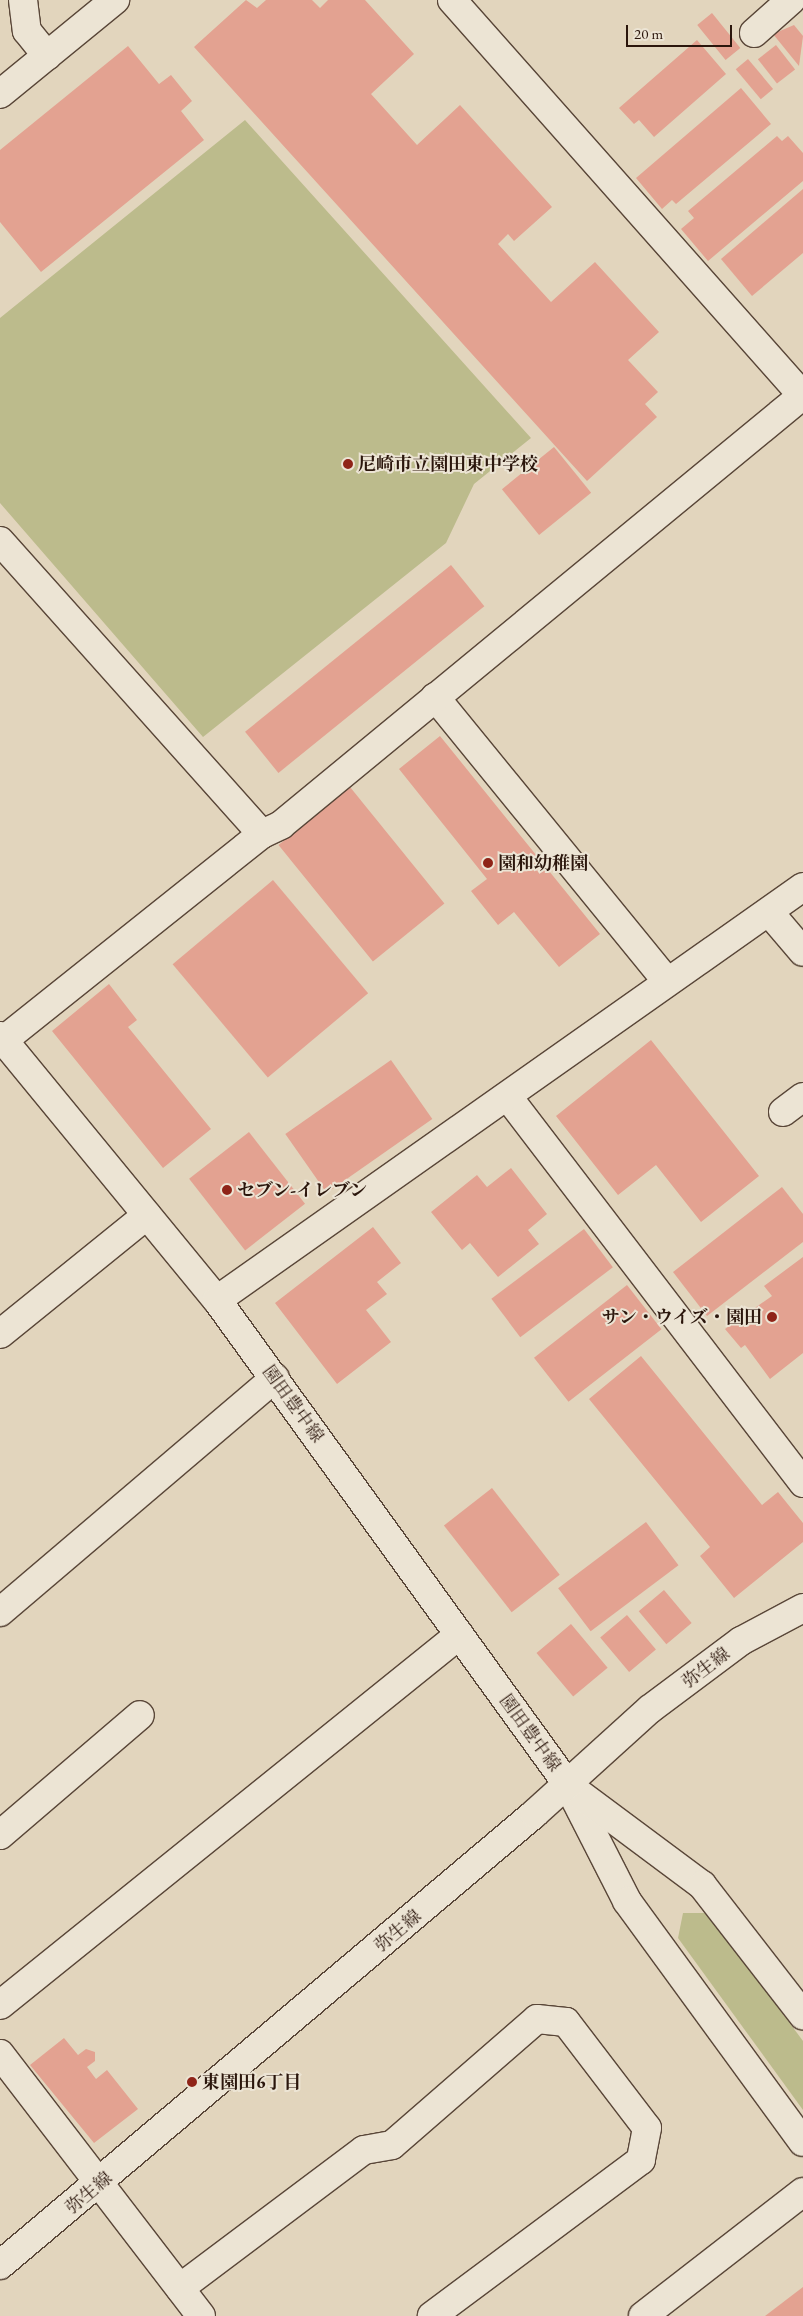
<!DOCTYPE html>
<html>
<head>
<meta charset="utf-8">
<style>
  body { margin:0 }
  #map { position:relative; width:803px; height:2316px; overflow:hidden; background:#e2d5bd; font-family:"EB Garamond","Noto Serif JP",serif }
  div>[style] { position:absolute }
  .green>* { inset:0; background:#bcbb8c }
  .building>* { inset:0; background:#e3a291; transform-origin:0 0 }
  .roads { filter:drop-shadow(1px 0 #594638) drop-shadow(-1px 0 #594638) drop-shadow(0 1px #594638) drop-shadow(0 -1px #594638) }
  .minor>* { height:28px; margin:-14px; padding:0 14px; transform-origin:14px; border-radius:14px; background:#ece4d4 }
  .tertiary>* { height:28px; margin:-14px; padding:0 14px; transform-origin:14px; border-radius:14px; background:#ece4d4 }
  .dots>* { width:14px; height:14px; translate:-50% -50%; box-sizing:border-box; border:2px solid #ece4d4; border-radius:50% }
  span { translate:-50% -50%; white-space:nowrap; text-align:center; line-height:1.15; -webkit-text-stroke:4px #ece4d4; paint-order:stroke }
  .poi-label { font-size:18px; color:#2b160c; font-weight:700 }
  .left { translate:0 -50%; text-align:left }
  .right { translate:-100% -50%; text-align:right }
  .street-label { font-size:18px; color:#2b160c }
  .scale { position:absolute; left:626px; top:25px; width:106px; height:22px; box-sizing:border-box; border:2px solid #2b160c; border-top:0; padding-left:6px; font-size:15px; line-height:18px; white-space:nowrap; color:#2b160c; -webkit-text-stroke:4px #ece4d4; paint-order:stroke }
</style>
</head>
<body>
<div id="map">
  <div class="green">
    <i style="clip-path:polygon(245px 120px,531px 438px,474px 484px,446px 543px,203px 737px,0 503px,0 318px)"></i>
    <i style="clip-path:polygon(683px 1913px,708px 1913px,803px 2041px,803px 2110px,678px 1938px)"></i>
  </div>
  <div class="building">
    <i style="clip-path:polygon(246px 0,257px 8px,266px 0,312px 0,320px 8px,328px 0,365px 0,414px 54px,371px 94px,417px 145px,460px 105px,552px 207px,514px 241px,508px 234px,498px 244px,551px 302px,595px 262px,659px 332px,628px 360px,658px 392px,645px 404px,657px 417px,587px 481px,194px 47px)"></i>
    <i style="left:712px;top:13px;width:45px;height:19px;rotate:51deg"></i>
    <i style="clip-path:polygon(794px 25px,803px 36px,799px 66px,773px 34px)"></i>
    <i style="clip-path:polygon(697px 40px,726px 74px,654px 137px,639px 120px,634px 124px,619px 108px)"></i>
    <i style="left:776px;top:45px;width:31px;height:23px;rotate:52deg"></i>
    <i style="clip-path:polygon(128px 46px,159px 84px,171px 75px,192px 101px,181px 111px,204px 140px,41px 272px,0 222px,0 150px)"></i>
    <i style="left:748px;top:59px;width:39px;height:16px;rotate:50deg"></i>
    <i style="clip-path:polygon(741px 88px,771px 124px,676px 204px,672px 200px,662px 209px,636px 178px)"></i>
    <i style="clip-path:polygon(777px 136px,782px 141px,788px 136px,803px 153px,803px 181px,708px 261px,681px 229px,694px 218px,688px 211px)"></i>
    <i style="clip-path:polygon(803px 189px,803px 253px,752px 296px,721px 259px)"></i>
    <i style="left:554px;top:447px;width:59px;height:67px;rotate:51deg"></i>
    <i style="left:451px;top:565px;width:53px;height:265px;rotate:51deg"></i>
    <i style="clip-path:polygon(440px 736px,600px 934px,559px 967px,514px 912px,498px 925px,471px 891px,487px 879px,399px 769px)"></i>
    <i style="left:350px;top:787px;width:150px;height:92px;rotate:51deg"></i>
    <i style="left:273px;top:880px;width:148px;height:131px;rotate:50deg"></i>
    <i style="clip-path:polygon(109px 984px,137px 1020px,128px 1027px,211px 1129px,163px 1168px,52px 1031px)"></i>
    <i style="clip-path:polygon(651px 1040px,759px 1176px,701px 1222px,656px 1165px,618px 1195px,556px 1116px)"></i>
    <i style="left:391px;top:1060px;width:72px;height:129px;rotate:55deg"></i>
    <i style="left:249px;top:1132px;width:91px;height:76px;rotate:52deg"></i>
    <i style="clip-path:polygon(511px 1168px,547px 1214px,528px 1230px,539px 1244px,498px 1277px,470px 1243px,462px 1250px,431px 1212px,477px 1175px,487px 1187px)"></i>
    <i style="clip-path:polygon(782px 1187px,803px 1214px,803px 1242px,707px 1316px,673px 1272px)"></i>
    <i style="clip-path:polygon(373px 1227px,401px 1263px,377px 1282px,387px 1294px,366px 1310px,391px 1342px,337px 1384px,275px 1303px)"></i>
    <i style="left:584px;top:1229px;width:48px;height:116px;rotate:53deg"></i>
    <i style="clip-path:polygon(803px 1257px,803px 1353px,770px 1379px,745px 1345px,741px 1348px,725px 1329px,772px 1296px,764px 1286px)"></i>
    <i style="left:627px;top:1285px;width:56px;height:118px;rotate:52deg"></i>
    <i style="clip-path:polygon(641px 1356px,762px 1505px,778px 1492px,803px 1523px,803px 1542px,734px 1598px,700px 1556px,710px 1547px,589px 1399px)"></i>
    <i style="left:492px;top:1488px;width:110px;height:61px;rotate:52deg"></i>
    <i style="left:646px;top:1522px;width:54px;height:110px;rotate:53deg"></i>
    <i style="left:664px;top:1590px;width:43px;height:33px;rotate:50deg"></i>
    <i style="left:627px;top:1615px;width:45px;height:35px;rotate:50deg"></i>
    <i style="left:571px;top:1624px;width:57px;height:45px;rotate:50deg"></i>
    <i style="clip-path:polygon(64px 2038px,78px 2055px,86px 2049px,95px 2052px,95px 2061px,87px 2067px,96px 2079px,107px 2070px,138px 2109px,94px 2143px,30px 2065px)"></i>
    <i style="clip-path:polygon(803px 2287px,803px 2316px,765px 2316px)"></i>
  </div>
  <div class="roads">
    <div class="minor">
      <i style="left:23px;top:0;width:31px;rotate:83deg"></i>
      <i style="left:27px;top:31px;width:32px;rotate:51deg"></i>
      <i style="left:452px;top:0;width:529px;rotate:48.45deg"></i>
      <i style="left:754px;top:33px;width:50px;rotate:-41.7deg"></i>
      <i style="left:0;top:94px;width:149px;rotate:-39.3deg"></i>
      <i style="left:0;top:541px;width:393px;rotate:48.2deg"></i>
      <i style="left:435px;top:697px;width:367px;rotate:50.8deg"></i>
      <i style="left:769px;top:912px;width:52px;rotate:49.6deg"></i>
      <i style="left:0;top:1043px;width:335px;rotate:-38.6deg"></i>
      <i style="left:262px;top:834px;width:21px;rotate:-25deg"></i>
      <i style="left:281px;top:825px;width:676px;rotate:-39.48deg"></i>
      <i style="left:508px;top:1097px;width:486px;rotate:52.6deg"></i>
      <i style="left:783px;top:1112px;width:25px;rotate:-37deg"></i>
      <i style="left:217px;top:1300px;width:717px;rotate:-35.18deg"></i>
      <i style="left:0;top:1334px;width:189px;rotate:-39deg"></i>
      <i style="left:0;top:1612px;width:361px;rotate:-40.4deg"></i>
      <i style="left:568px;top:1785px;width:130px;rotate:63deg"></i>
      <i style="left:627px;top:1901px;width:298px;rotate:53.9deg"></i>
      <i style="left:573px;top:1789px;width:161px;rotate:36.7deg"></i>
      <i style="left:702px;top:1885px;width:165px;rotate:52.2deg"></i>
      <i style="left:0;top:1835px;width:184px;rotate:-40.6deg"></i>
      <i style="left:0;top:2005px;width:590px;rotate:-38.87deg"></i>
      <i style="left:0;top:2054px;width:330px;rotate:52.5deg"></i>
      <i style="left:180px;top:2288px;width:230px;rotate:-36.9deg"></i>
      <i style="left:364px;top:2150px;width:28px;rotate:-10deg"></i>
      <i style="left:392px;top:2145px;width:192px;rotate:-41deg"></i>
      <i style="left:537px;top:2019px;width:29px;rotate:6deg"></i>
      <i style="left:566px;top:2022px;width:133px;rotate:52.6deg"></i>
      <i style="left:647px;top:2128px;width:33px;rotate:101deg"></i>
      <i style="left:641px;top:2160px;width:261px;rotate:143.3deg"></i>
      <i style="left:643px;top:2316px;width:202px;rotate:-37.8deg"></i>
    </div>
    <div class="tertiary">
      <i style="left:0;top:1036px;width:342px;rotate:50.6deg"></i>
      <i style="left:217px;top:1300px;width:599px;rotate:54.11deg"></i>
      <i style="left:0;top:2265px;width:699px;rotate:-40.18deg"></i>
      <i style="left:534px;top:1814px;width:156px;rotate:-42.2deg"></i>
      <i style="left:650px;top:1709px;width:114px;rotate:-36.8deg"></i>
      <i style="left:741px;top:1641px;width:70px;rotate:-28deg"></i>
    </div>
  </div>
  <div class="dots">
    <i style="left:348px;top:464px;background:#8f2418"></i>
    <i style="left:488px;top:863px;background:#8f2418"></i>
    <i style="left:227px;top:1190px;background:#8f2418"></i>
    <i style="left:772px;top:1317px;background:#8f2418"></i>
    <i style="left:192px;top:2082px;background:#8f2418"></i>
  </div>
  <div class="poi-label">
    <span class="left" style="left:358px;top:464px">尼崎市立園田東中学校</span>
    <span class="left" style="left:498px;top:863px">園和幼稚園</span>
    <span class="left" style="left:237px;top:1190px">セブン-イレブン</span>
    <span class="right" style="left:762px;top:1317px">サン・ウイズ・園田</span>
    <span class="left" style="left:202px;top:2082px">東園田6丁目</span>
  </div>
  <div class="street-label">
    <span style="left:293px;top:1404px;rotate:54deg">園田豊中線</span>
    <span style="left:706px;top:1668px;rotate:-37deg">弥生線</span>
    <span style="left:530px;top:1733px;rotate:54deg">園田豊中線</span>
    <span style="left:398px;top:1931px;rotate:-40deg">弥生線</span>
    <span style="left:89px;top:2193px;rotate:-40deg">弥生線</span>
  </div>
  <div class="scale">20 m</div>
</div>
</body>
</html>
